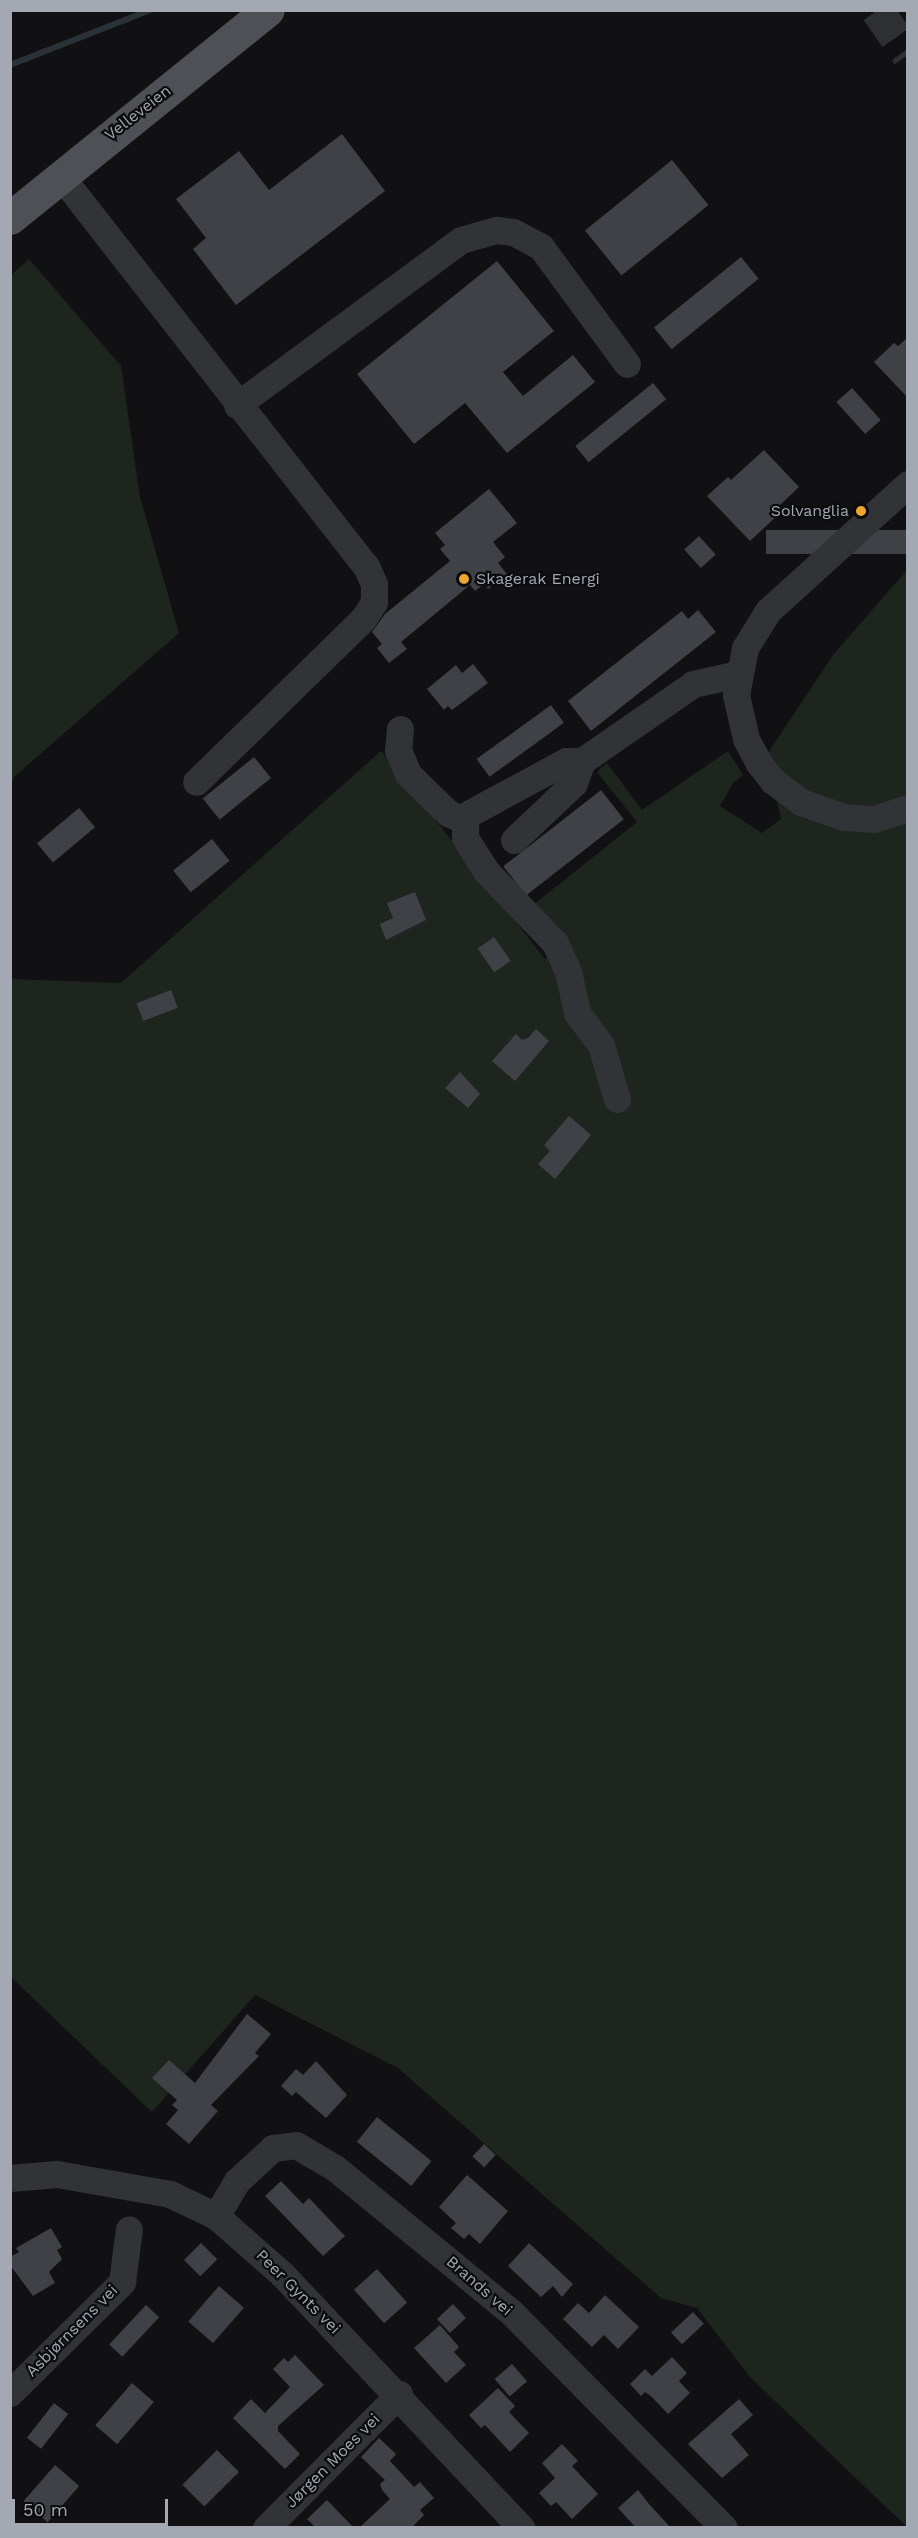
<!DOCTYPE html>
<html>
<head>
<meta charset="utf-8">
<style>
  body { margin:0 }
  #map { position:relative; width:918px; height:2538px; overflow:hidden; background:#111113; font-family:"Work Sans",sans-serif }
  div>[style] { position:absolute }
  .green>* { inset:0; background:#1e251e }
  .stream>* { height:6px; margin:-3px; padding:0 3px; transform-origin:3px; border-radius:3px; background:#2a3238 }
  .building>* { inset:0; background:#404146; transform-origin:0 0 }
  .major-tunnel>* { height:33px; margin-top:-16.5px; transform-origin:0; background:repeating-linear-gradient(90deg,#2e2f33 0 33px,transparent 0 49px) }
  .minor>* { height:27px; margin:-13.5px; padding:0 13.5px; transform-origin:13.5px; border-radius:13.5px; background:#323337 }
  .major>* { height:33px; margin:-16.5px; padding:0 16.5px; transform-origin:16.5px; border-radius:16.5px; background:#4e5056 }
  .dots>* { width:16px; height:16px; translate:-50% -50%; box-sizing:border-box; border:3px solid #0c0c0e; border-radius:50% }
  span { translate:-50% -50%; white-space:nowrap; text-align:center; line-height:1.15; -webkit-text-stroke:4.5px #0c0c0e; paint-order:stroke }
  .street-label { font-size:16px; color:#a3a8b3 }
  .poi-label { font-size:16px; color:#a3a8b3 }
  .right { translate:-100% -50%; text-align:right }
  .left { translate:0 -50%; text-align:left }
  .frame { position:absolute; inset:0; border:12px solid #a3a8b3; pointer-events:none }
  .scale { position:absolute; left:12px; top:2499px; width:156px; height:27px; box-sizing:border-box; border:3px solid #a3a8b3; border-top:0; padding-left:8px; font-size:18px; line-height:21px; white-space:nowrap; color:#a3a8b3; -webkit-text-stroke:4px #0c0c0e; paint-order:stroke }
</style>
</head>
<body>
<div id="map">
  <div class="green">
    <i style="clip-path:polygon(29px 259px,121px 366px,140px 497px,179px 633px,14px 777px,11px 785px,10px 276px)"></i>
    <i style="clip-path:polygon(907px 570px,907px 2527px,750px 2377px,697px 2308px,661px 2298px,398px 2068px,255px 1995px,152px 2112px,11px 1977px,10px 979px,121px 983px,381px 751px,545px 959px,572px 951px,528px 909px,637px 822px,597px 772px,607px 763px,642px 810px,728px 751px,743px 775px,733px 783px,720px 806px,762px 833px,781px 819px,766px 756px,833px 655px)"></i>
  </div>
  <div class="stream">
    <i style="left:10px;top:65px;width:150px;rotate:-21.4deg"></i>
  </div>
  <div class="building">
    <i style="clip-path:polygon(342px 134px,385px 191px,236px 305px,193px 249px,206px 238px,176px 199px,239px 151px,269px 190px)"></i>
    <i style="left:672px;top:160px;width:58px;height:112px;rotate:51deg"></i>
    <i style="left:741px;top:257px;width:28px;height:112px;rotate:51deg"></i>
    <i style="clip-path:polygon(497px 261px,554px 331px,503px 372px,523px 396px,573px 355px,595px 382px,507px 453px,465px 403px,414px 444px,357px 374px)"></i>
    <i style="clip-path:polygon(908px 337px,908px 398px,874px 362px,894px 343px,898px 346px)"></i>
    <i style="left:653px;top:383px;width:21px;height:100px;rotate:51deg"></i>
    <i style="left:852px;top:388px;width:43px;height:21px;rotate:48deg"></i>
    <i style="clip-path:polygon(764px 450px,799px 487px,777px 508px,781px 512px,750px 541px,707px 496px,728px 477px,731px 480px)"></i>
    <i style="clip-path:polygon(489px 489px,517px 523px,493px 542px,505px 557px,498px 563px,507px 574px,488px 589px,484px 584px,475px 591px,470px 585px,401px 642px,407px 649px,389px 663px,377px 648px,382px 644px,372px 632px,385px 614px,450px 561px,440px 549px,445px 545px,435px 533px)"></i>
    <i style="left:908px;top:530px;width:24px;height:142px;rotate:90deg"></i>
    <i style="left:699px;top:536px;width:25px;height:20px;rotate:48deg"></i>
    <i style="clip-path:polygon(698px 610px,716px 632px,591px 731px,568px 701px,682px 611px,688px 619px)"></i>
    <i style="clip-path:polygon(473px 664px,488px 683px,452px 710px,448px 706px,444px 710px,427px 689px,456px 665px,462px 673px)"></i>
    <i style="left:551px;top:705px;width:22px;height:92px;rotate:54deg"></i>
    <i style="left:254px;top:757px;width:27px;height:66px;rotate:51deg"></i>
    <i style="left:601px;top:790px;width:37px;height:124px;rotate:52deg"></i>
    <i style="left:79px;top:808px;width:25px;height:55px;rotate:50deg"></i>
    <i style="left:212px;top:839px;width:28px;height:50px;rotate:51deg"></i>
    <i style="clip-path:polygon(415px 892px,426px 920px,386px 940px,380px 924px,393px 918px,387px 903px)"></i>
    <i style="left:494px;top:937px;width:29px;height:20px;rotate:55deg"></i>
    <i style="left:171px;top:990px;width:19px;height:37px;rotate:69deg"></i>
    <i style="clip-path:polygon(536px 1029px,549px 1041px,515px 1081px,492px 1061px,516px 1034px,522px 1040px,528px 1038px)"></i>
    <i style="clip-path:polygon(460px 1072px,480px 1094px,468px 1108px,445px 1088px)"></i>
    <i style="clip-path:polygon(569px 1116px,591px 1135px,555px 1179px,538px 1164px,550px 1151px,544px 1145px)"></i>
    <i style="clip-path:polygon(247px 2014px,271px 2034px,255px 2053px,259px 2056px,211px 2105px,218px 2111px,189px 2144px,166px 2124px,178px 2110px,172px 2105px,177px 2100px,152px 2078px,169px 2060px,195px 2083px)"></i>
    <i style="clip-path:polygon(316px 2061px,347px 2095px,326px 2118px,296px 2092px,292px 2096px,281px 2086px,296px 2069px,303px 2075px)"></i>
    <i style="left:377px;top:2117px;width:70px;height:32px;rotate:39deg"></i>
    <i style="left:484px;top:2144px;width:16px;height:17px;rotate:43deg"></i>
    <i style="clip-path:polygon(467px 2175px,508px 2211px,480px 2244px,469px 2234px,464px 2239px,451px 2228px,456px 2223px,439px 2207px)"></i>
    <i style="clip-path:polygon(281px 2181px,303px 2204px,309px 2198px,345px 2236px,323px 2256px,265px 2196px)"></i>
    <i style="clip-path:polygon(51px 2228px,62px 2247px,57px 2250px,62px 2259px,49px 2272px,55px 2283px,33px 2296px,10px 2265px,10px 2257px,19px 2252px,16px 2248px)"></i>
    <i style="left:201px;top:2243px;width:23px;height:24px;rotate:45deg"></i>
    <i style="clip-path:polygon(529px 2243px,573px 2284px,562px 2297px,553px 2286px,541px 2297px,508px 2266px)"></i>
    <i style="left:377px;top:2269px;width:45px;height:31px;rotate:48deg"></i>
    <i style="left:219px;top:2286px;width:33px;height:47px;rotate:41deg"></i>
    <i style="clip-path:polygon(605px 2295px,639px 2327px,618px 2349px,604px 2335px,592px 2347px,563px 2319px,578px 2303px,589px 2313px)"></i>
    <i style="left:453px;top:2304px;width:19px;height:22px;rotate:47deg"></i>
    <i style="left:146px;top:2305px;width:18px;height:54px;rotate:43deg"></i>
    <i style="left:693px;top:2312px;width:16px;height:30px;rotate:47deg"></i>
    <i style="clip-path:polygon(440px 2325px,459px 2347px,454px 2352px,466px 2365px,446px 2383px,414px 2348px)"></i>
    <i style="clip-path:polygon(295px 2355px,324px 2385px,278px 2426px,278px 2431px,300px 2454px,285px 2469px,233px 2418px,251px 2399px,265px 2413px,290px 2387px,273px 2369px,284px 2358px,288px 2362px)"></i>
    <i style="clip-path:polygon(672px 2357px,687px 2373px,679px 2381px,690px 2393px,668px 2414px,652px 2397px,645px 2392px,641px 2396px,630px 2384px,645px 2369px,652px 2376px)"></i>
    <i style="left:512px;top:2364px;width:23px;height:23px;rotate:49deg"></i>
    <i style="left:132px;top:2383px;width:29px;height:56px;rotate:41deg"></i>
    <i style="clip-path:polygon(498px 2388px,515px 2406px,509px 2412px,529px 2433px,510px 2452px,485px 2425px,481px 2428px,469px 2415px)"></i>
    <i style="clip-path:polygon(739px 2399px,753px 2415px,731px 2434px,749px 2455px,722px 2478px,688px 2444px)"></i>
    <i style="left:54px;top:2403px;width:18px;height:44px;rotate:38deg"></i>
    <i style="clip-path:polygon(379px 2438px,396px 2454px,390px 2461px,414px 2487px,420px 2482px,434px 2498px,420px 2510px,424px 2515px,411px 2528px,359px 2528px,390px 2499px,382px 2490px,380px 2484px,385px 2480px,361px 2457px)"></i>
    <i style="clip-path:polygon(562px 2444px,578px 2461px,572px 2466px,598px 2494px,572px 2519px,556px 2502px,551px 2506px,539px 2493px,555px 2478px,542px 2463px)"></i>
    <i style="left:217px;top:2450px;width:31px;height:49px;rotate:45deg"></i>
    <i style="left:55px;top:2465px;width:32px;height:48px;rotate:41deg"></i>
    <i style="clip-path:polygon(638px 2490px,649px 2504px,671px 2528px,636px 2528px,618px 2508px)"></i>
    <i style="clip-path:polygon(327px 2500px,354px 2528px,316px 2528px,307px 2519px)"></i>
  </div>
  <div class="major-tunnel">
    <i style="left:877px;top:10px;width:54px;rotate:54.8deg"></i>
  </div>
  <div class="minor">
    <i style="left:60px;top:175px;width:497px;rotate:52deg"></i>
    <i style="left:366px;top:566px;width:20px;rotate:66deg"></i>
    <i style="left:374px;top:584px;width:18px;rotate:90deg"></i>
    <i style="left:374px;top:602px;width:20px;rotate:123deg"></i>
    <i style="left:363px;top:619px;width:233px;rotate:135.7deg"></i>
    <i style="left:237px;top:405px;width:278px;rotate:-36.4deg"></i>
    <i style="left:461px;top:240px;width:37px;rotate:-16deg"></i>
    <i style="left:497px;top:230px;width:16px;rotate:7deg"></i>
    <i style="left:513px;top:232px;width:32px;rotate:28deg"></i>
    <i style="left:541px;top:247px;width:145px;rotate:53.7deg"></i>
    <i style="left:908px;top:484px;width:189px;rotate:137.8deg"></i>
    <i style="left:768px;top:611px;width:44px;rotate:121.9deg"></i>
    <i style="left:745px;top:648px;width:48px;rotate:100.8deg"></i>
    <i style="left:736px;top:695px;width:45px;rotate:77.2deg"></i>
    <i style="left:746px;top:739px;width:26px;rotate:62deg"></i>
    <i style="left:758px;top:762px;width:24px;rotate:52deg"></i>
    <i style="left:773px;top:781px;width:35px;rotate:37deg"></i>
    <i style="left:801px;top:802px;width:46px;rotate:19.2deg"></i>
    <i style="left:844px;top:817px;width:30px;rotate:4deg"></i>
    <i style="left:874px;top:819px;width:36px;rotate:-18deg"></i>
    <i style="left:400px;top:729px;width:21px;rotate:95deg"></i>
    <i style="left:398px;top:750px;width:26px;rotate:67deg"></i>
    <i style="left:408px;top:774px;width:56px;rotate:44.3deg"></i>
    <i style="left:448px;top:813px;width:19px;rotate:25deg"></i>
    <i style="left:514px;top:840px;width:83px;rotate:-43.5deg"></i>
    <i style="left:574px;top:783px;width:23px;rotate:-70deg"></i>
    <i style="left:617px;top:1099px;width:56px;rotate:-106.5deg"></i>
    <i style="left:601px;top:1045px;width:40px;rotate:-127deg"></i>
    <i style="left:577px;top:1013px;width:40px;rotate:-102deg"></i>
    <i style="left:569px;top:974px;width:34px;rotate:-114deg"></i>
    <i style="left:555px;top:943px;width:100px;rotate:-133.8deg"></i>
    <i style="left:486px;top:871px;width:40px;rotate:-122deg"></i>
    <i style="left:465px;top:837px;width:16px;rotate:-90deg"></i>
    <i style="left:465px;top:821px;width:9px;rotate:-58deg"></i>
    <i style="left:470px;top:813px;width:109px;rotate:-28.4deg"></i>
    <i style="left:566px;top:761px;width:16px"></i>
    <i style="left:582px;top:761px;width:135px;rotate:-34.7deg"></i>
    <i style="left:693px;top:684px;width:46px;rotate:-12.5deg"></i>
    <i style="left:10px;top:2178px;width:47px;rotate:-4.9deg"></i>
    <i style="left:57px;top:2174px;width:115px;rotate:10deg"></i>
    <i style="left:170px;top:2194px;width:51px;rotate:25.6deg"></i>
    <i style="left:216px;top:2216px;width:88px;rotate:41.3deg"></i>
    <i style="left:282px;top:2274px;width:349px;rotate:46.7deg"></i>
    <i style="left:216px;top:2216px;width:41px;rotate:-59deg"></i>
    <i style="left:237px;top:2181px;width:49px;rotate:-42.5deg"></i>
    <i style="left:273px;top:2148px;width:23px;rotate:-7deg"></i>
    <i style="left:296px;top:2145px;width:45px;rotate:30.5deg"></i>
    <i style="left:335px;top:2168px;width:229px;rotate:39.3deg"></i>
    <i style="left:512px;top:2313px;width:302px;rotate:45.4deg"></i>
    <i style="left:10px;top:2393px;width:158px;rotate:-44.7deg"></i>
    <i style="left:122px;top:2282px;width:53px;rotate:-82.5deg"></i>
    <i style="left:266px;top:2528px;width:189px;rotate:-45.2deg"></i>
  </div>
  <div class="major">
    <i style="left:10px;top:218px;width:331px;rotate:-38.9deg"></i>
  </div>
  <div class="dots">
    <i style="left:861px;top:511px;background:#eda72f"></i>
    <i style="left:464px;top:579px;background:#eda72f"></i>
  </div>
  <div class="street-label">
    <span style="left:138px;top:113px;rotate:-38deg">Velleveien</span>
    <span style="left:479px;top:2286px;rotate:41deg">Brands vei</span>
    <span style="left:298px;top:2292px;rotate:45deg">Peer Gynts vei</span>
    <span style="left:72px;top:2331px;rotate:-45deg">Asbjørnsens vei</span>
    <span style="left:333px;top:2461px;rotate:-45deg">Jørgen Moes vei</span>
  </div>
  <div class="poi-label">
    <span class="right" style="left:849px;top:511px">Solvanglia</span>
    <span class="left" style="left:476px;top:579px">Skagerak Energi</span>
  </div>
  <div class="frame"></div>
  <div class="scale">50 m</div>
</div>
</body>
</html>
